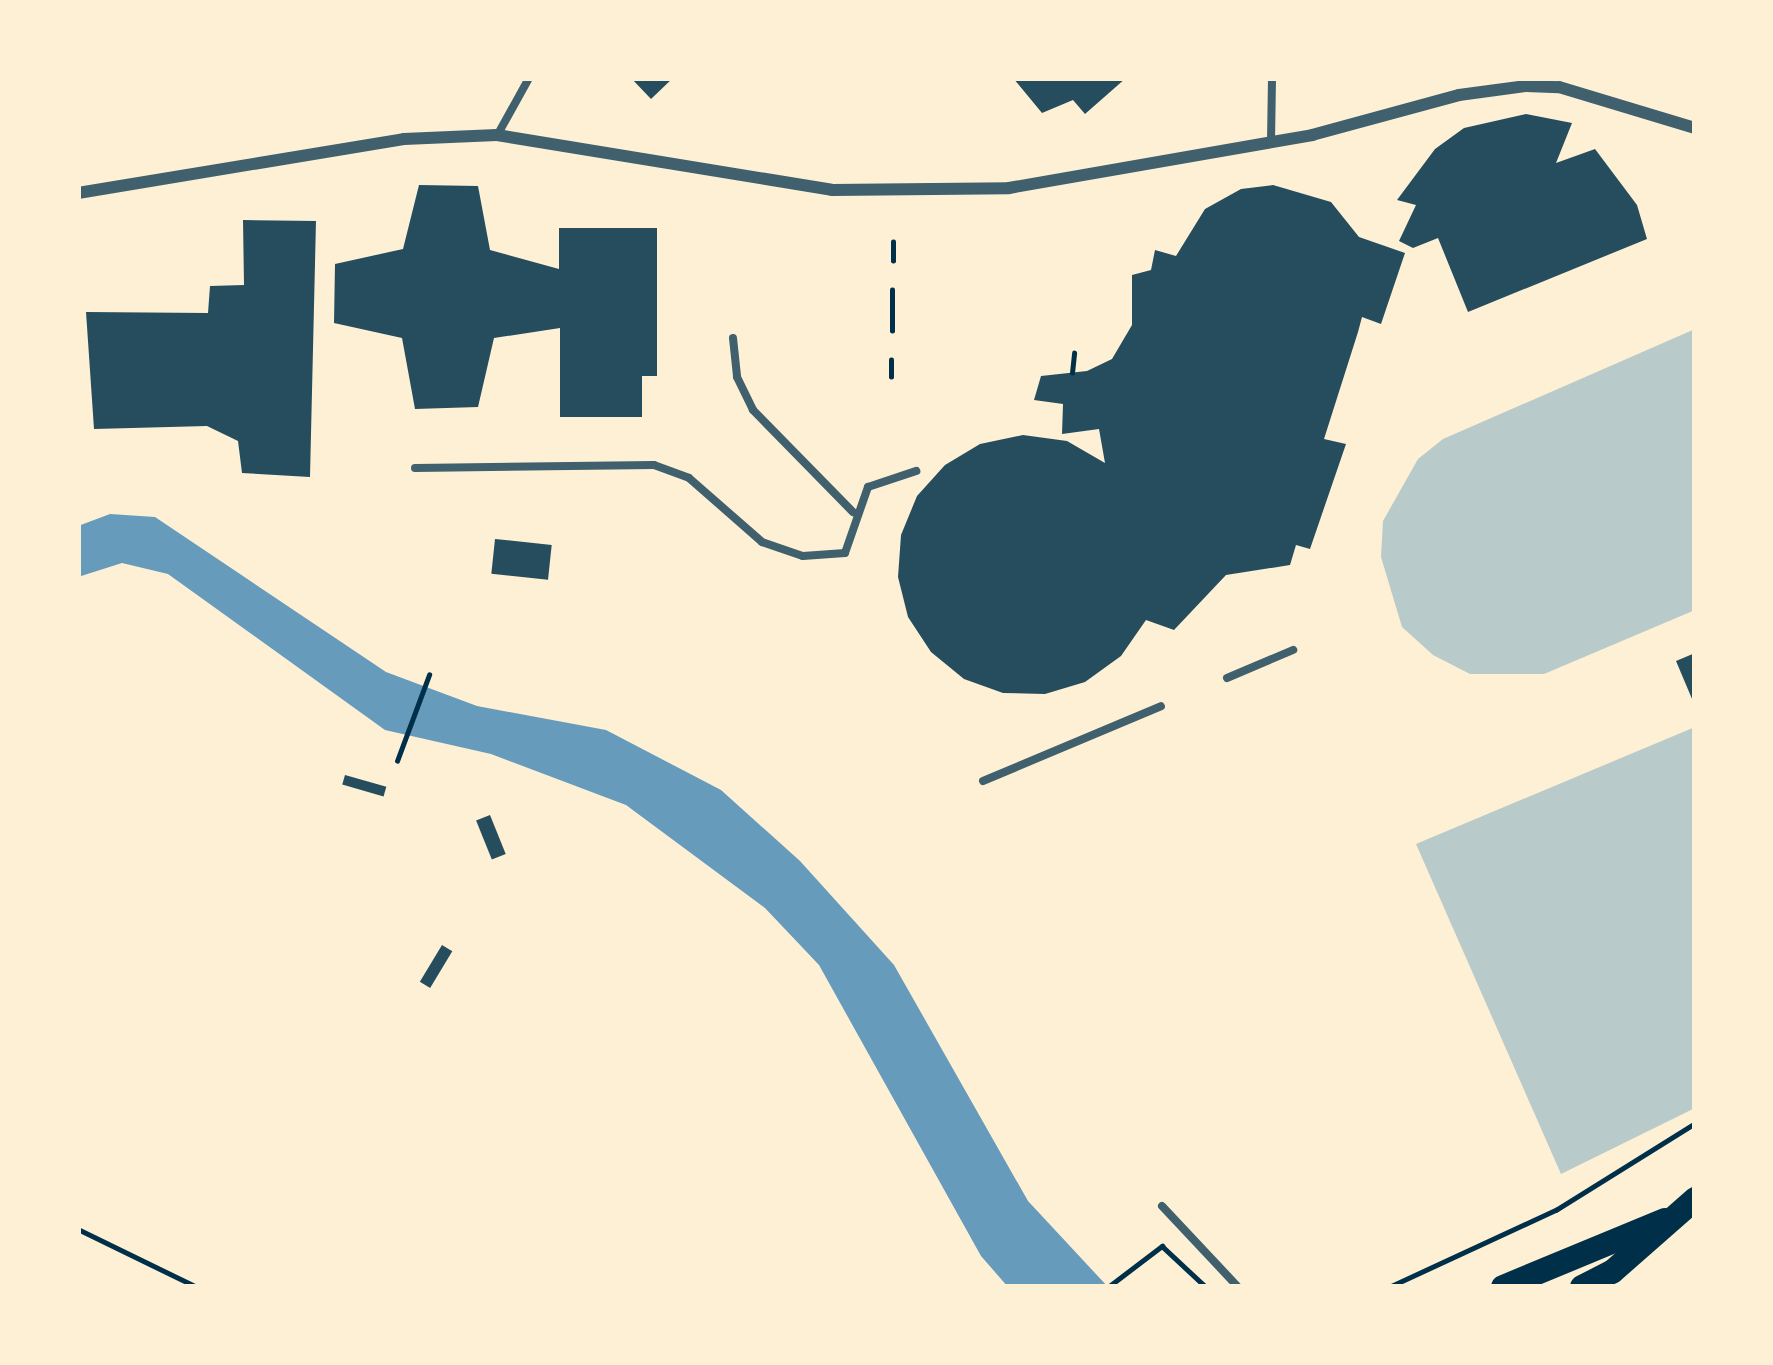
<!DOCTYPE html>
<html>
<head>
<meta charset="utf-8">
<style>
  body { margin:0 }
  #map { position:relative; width:1773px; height:1365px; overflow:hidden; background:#fdf0d5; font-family:Quicksand,sans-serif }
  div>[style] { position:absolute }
  .green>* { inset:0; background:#b9caca }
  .water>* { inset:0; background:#669bbc }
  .building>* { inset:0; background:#264d5e; transform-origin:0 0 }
  .path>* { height:4.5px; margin:-2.25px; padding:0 2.25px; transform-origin:2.25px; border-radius:2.25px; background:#003049 }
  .service>* { height:8px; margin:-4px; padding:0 4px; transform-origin:4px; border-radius:4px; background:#3f606c }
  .minor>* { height:12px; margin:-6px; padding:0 6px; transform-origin:6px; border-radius:6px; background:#3f606c }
  .primary>* { height:24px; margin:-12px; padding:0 12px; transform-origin:12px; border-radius:12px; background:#003049 }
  span { translate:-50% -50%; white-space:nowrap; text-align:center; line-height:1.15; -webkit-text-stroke:9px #fdf0d5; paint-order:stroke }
  .frame { position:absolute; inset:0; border:81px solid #fdf0d5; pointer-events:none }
</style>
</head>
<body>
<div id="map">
  <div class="green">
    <i style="clip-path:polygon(1695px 329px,1695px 610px,1544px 674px,1470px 674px,1433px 655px,1402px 627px,1381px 557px,1383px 521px,1418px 459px,1443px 439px)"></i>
    <i style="clip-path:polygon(1695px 727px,1695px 1108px,1561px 1174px,1416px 844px)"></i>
  </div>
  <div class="water">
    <i style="clip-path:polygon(110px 514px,155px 517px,386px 672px,477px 706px,606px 730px,721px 790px,800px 861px,894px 965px,1028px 1201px,1108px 1287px,1008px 1287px,981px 1256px,819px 965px,765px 908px,626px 805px,491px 754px,385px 730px,168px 574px,122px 563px,78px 577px,78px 526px)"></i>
  </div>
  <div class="building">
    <i style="clip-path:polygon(631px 78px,673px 78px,651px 99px)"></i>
    <i style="clip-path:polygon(1013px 78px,1126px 78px,1085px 114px,1073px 100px,1042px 113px)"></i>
    <i style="clip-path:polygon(1526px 114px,1572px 123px,1556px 163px,1595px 149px,1637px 205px,1647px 239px,1468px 312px,1438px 238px,1413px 248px,1399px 241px,1416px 205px,1397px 200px,1435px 149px,1464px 128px)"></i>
    <i style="clip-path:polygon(419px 185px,478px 186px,490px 250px,559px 269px,559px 228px,657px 228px,657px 376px,642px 376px,642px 417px,560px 417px,560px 328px,494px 338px,478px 407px,415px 409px,402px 338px,334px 323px,335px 264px,403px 249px)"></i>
    <i style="clip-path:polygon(1273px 185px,1331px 202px,1359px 237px,1405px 253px,1381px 324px,1362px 317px,1358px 332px,1324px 439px,1346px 444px,1310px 549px,1296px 545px,1290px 565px,1226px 575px,1174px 630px,1146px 620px,1121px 656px,1085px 682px,1045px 694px,1003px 693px,964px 679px,931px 652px,908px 617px,898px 577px,901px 535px,917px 496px,945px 465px,980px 444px,1023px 435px,1067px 441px,1105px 463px,1099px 429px,1062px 434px,1063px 404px,1034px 400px,1041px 376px,1087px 371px,1112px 359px,1132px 325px,1132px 275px,1151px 270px,1155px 250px,1176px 256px,1205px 209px,1241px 189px)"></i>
    <i style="clip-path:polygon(243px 220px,316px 221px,310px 477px,242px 473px,238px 441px,207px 426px,94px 429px,86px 312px,208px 313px,210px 286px,244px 285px)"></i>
    <i style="left:495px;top:539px;width:57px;height:35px;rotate:6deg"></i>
    <i style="clip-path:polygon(1695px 653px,1695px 706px,1676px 661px)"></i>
    <i style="left:345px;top:775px;width:43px;height:10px;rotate:16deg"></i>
    <i style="left:490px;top:815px;width:42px;height:15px;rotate:68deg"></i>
    <i style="left:442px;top:945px;width:12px;height:43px;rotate:31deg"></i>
  </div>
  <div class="path">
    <i style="left:893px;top:261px;width:19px;rotate:-90deg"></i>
    <i style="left:892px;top:331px;width:41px;rotate:-90deg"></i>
    <i style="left:1072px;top:373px;width:20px;rotate:-84deg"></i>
    <i style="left:891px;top:377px;width:17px;rotate:-90deg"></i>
    <i style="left:397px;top:761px;width:92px;rotate:-69.6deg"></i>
    <i style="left:78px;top:1229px;width:132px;rotate:26deg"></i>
    <i style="left:1108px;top:1287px;width:68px;rotate:-37.2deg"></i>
    <i style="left:1162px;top:1246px;width:60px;rotate:43deg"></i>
    <i style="left:1389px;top:1287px;width:184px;rotate:-24.8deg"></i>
    <i style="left:1556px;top:1210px;width:164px;rotate:-32deg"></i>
  </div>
  <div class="service">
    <i style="left:498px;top:134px;width:64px;rotate:-61deg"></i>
    <i style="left:1271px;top:142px;width:64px;rotate:-89.1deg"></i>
    <i style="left:733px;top:338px;width:39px;rotate:84deg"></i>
    <i style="left:737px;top:377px;width:37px;rotate:64deg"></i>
    <i style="left:753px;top:410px;width:143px;rotate:45.6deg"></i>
    <i style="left:415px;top:468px;width:239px;rotate:-0.7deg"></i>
    <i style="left:654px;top:465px;width:37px;rotate:20deg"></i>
    <i style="left:689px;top:478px;width:97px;rotate:41.2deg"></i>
    <i style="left:762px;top:542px;width:43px;rotate:18.9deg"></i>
    <i style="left:803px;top:556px;width:42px;rotate:-4.1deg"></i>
    <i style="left:845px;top:553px;width:70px;rotate:-70.8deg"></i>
    <i style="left:868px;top:487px;width:51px;rotate:-18.4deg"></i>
    <i style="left:1227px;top:678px;width:72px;rotate:-23deg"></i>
    <i style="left:983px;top:781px;width:193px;rotate:-22.8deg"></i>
    <i style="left:1162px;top:1206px;width:111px;rotate:46.8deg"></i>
  </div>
  <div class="minor">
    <i style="left:78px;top:193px;width:330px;rotate:-9.4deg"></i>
    <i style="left:404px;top:139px;width:93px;rotate:-2.5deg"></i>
    <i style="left:497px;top:135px;width:339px;rotate:9.3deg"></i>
    <i style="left:832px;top:190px;width:177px;rotate:-0.6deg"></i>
    <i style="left:1009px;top:188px;width:308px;rotate:-9.9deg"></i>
    <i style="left:1312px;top:135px;width:152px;rotate:-15.2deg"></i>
    <i style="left:1459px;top:95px;width:68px;rotate:-7.7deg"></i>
    <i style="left:1526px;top:86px;width:33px;rotate:2deg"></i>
    <i style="left:1559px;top:87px;width:142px;rotate:16.8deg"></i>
  </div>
  <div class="primary">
    <i style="left:1503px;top:1287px;width:175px;rotate:-22.5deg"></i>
    <i style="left:1582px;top:1287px;width:34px;rotate:-27deg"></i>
    <i style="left:1612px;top:1272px;width:111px;rotate:-41.3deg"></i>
  </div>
  <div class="frame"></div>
</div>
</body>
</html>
